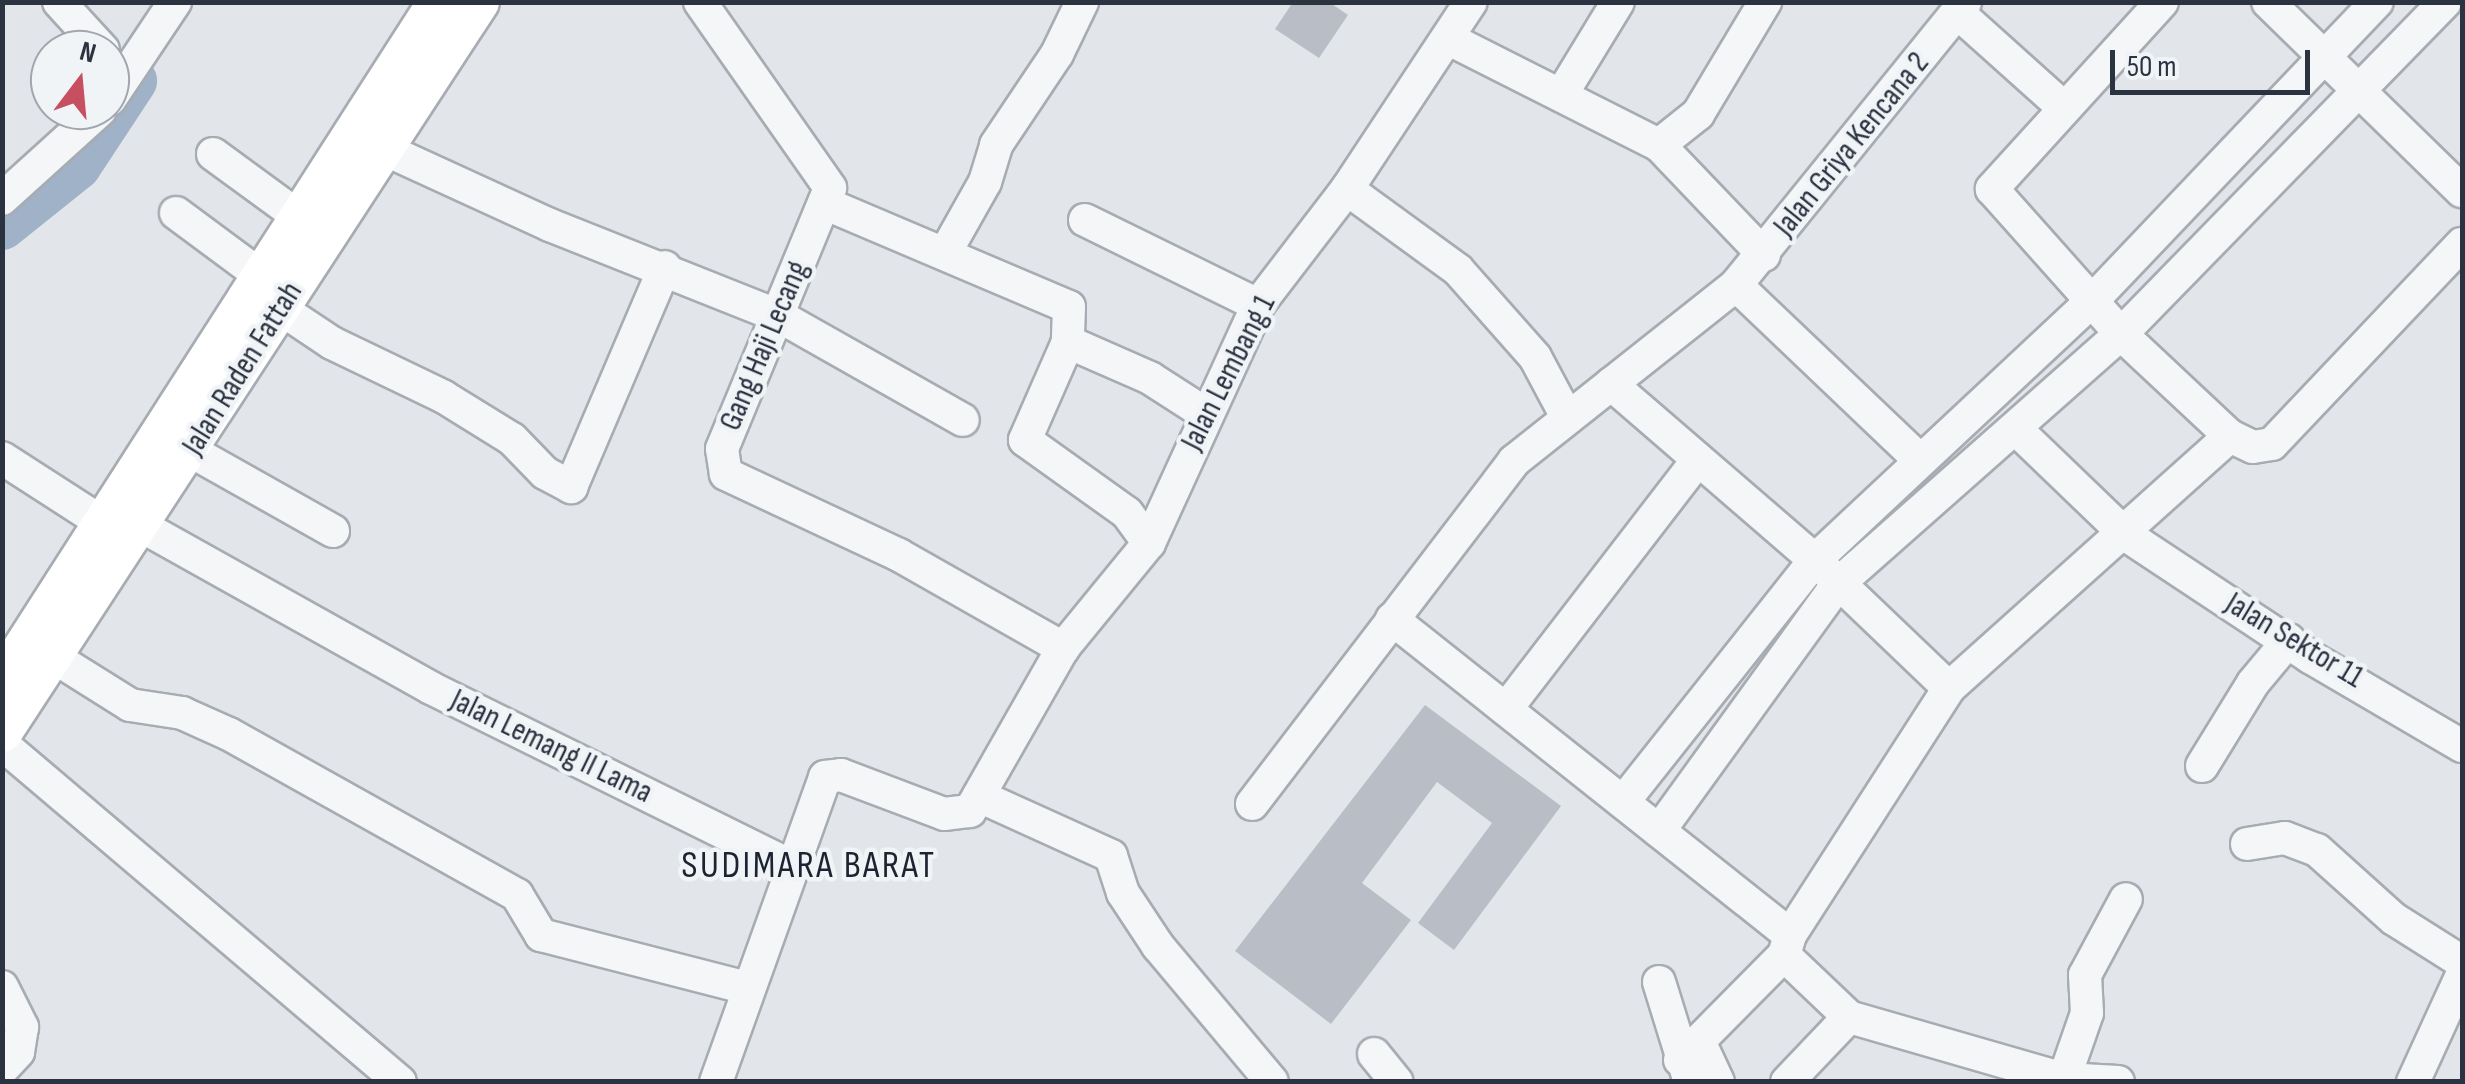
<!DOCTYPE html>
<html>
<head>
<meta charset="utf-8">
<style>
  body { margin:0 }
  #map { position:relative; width:2465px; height:1084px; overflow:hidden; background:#e2e5e9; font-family:"Sofia Sans Condensed",sans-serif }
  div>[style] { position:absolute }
  .river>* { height:48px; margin:-24px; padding:0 24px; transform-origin:24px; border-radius:24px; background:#9fb2c7 }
  .building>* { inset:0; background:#b9bec6 }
  .roads { filter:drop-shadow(2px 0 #a7acb3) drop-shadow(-2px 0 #a7acb3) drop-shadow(0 2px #a7acb3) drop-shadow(0 -2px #a7acb3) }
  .minor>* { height:32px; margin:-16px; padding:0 16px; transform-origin:16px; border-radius:16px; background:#f4f6f8 }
  .major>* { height:40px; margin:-20px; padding:0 20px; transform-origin:20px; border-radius:20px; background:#fff }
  span { translate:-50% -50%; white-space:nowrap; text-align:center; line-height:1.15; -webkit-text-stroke:9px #f1f4f7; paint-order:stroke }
  .street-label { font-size:32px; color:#2b3240 }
  .quarter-label { font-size:38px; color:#1d2431; letter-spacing:2.5px }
  .frame { position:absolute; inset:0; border:5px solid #2b3240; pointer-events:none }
  .north { position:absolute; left:30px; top:30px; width:100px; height:100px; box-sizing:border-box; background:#f1f4f7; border:2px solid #a2a6ae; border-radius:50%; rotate:16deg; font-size:28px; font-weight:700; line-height:40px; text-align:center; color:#2b3240 }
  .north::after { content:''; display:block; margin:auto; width:35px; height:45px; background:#c64f60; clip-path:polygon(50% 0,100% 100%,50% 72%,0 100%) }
  .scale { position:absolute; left:2110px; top:50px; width:200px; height:45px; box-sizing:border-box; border:5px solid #2b3240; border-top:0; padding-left:12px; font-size:30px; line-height:35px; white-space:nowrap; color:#2b3240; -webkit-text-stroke:8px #f1f4f7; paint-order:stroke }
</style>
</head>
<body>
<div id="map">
  <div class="river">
    <i style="left:2px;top:226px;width:96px;rotate:-38.7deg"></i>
    <i style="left:77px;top:166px;width:102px;rotate:-56.6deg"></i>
  </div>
  <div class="building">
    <i style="clip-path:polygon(1293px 2px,1329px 2px,1348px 15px,1319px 58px,1275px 29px)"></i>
    <i style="clip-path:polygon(1425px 705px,1561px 806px,1454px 950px,1418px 923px,1492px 823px,1437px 782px,1362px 883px,1411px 920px,1331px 1024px,1235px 951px)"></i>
  </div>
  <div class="roads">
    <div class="minor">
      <i style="left:59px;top:2px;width:65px;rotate:47.5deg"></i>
      <i style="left:700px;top:2px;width:227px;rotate:55deg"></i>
      <i style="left:830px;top:188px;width:282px;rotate:112.5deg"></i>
      <i style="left:722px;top:449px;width:25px;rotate:81deg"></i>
      <i style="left:726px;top:474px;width:191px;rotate:25.1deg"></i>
      <i style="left:899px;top:555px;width:189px;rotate:29.6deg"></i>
      <i style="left:2162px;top:2px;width:253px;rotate:132.3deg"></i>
      <i style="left:1992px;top:189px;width:194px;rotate:48.3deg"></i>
      <i style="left:2121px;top:334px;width:149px;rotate:43.1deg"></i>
      <i style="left:2230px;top:436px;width:25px;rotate:26deg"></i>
      <i style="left:2253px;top:447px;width:19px;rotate:-9deg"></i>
      <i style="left:2272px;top:444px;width:276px;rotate:-46.5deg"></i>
      <i style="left:2268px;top:2px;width:271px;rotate:44.3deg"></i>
      <i style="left:1957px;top:12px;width:144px;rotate:41.9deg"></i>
      <i style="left:1449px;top:39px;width:235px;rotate:26.8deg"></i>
      <i style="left:1659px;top:145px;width:152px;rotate:46.3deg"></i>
      <i style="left:1563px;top:92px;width:105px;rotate:-58.6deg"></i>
      <i style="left:110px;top:99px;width:117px;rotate:-56.2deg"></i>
      <i style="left:1659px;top:145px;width:50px;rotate:-38.5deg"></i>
      <i style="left:1698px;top:114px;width:131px;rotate:-59.1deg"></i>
      <i style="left:384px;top:149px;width:183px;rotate:24.6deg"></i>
      <i style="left:550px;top:225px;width:246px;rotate:21.7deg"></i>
      <i style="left:779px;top:316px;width:211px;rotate:29.5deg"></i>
      <i style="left:213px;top:154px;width:107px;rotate:36.2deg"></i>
      <i style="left:1347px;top:189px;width:137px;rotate:36.1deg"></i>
      <i style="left:1458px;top:270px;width:116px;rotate:48.5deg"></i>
      <i style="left:1535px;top:357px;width:66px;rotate:61.9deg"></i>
      <i style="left:2px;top:199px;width:132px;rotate:-42.2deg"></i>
      <i style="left:824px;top:203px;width:266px;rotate:23deg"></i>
      <i style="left:1069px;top:307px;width:35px;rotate:92deg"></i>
      <i style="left:1068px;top:342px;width:90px;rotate:23.7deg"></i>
      <i style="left:1150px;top:378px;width:67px;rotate:32.7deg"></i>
      <i style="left:176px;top:213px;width:106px;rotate:36.5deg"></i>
      <i style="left:1085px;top:220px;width:193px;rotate:26.2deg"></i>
      <i style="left:945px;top:253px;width:81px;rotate:-60.6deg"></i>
      <i style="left:985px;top:182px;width:39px;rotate:-73deg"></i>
      <i style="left:996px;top:145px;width:110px;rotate:-56.2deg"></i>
      <i style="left:1057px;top:54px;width:58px;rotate:-64.3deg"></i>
      <i style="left:1736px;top:285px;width:254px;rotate:43.6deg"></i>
      <i style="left:281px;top:309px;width:61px;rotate:33.7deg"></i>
      <i style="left:332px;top:343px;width:124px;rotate:25.7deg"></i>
      <i style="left:444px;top:397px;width:80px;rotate:31.7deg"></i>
      <i style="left:512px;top:439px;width:47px;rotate:45.9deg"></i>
      <i style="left:545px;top:473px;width:30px;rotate:28deg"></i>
      <i style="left:571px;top:487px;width:239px;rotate:-66.9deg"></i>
      <i style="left:1068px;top:342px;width:107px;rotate:113.7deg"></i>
      <i style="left:1025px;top:440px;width:125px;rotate:35.6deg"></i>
      <i style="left:1127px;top:513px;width:37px;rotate:54deg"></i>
      <i style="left:1611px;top:384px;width:269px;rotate:40.8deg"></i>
      <i style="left:1815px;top:560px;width:185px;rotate:43.7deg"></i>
      <i style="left:2016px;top:429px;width:153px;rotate:43.9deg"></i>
      <i style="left:2126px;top:535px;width:221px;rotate:33.5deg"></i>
      <i style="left:2310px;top:657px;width:176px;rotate:30.4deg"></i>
      <i style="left:191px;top:451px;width:163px;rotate:29.4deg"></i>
      <i style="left:2px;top:458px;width:120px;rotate:32.8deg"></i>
      <i style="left:120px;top:514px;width:356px;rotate:29.2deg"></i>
      <i style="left:431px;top:688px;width:404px;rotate:26.3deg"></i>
      <i style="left:1392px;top:619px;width:508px;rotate:38.45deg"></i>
      <i style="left:52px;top:656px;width:92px;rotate:32.1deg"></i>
      <i style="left:130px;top:705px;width:53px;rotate:8.7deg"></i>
      <i style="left:182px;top:713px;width:51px;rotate:24.1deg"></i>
      <i style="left:229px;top:734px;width:330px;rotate:29.2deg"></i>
      <i style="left:517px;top:895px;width:47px;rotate:59deg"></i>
      <i style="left:541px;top:935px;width:213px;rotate:14.4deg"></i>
      <i style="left:1506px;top:709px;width:313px;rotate:-52.4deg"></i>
      <i style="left:2px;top:744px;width:522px;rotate:40.34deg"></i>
      <i style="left:2202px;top:766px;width:97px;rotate:-58.4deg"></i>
      <i style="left:2253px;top:683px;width:56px;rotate:-50.1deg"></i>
      <i style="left:979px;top:796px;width:145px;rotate:24.4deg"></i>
      <i style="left:1111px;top:856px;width:39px;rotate:72deg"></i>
      <i style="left:1123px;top:893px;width:64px;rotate:56.6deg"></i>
      <i style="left:1158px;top:946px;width:177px;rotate:50deg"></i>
      <i style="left:1623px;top:802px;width:309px;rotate:-51.6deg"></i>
      <i style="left:1815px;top:560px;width:379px;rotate:-43.1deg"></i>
      <i style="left:2092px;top:301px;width:413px;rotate:-46.4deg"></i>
      <i style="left:1252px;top:804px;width:432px;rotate:-52.6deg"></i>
      <i style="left:1514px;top:461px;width:283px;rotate:-38.4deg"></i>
      <i style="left:1736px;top:285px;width:364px;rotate:-51deg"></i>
      <i style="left:1659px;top:831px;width:305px;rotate:-54.1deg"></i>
      <i style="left:1838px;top:584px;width:378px;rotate:-41.5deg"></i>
      <i style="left:2121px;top:334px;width:464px;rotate:-45.7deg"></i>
      <i style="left:2247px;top:844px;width:38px;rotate:-9deg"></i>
      <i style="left:2285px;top:838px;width:34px;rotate:21deg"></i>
      <i style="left:2317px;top:850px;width:103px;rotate:41.9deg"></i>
      <i style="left:2394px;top:919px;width:80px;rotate:32.3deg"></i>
      <i style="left:1784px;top:955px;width:90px;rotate:43.6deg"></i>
      <i style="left:1659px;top:982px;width:105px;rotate:72.8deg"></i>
      <i style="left:2px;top:987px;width:45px;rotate:63.4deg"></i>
      <i style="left:22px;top:1027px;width:25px;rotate:99deg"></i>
      <i style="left:18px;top:1052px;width:23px;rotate:133deg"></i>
      <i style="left:1699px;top:1041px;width:45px;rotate:65.1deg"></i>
      <i style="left:1374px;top:1054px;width:36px;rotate:51deg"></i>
      <i style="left:1680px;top:1060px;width:148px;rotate:-45.3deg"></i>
      <i style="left:1784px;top:955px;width:21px;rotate:-73deg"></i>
      <i style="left:1790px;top:935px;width:294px;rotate:-57.2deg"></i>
      <i style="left:1949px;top:688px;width:377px;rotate:-41.9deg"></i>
      <i style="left:2064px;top:1079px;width:70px;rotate:-70.8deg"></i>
      <i style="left:2087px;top:1013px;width:38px;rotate:-93deg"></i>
      <i style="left:2085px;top:975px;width:86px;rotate:-61.7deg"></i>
      <i style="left:716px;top:1082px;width:324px;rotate:-70.3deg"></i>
      <i style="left:825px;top:777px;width:16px;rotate:-7deg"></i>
      <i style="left:841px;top:775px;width:110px;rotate:20.7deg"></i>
      <i style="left:944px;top:814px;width:26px;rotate:-7deg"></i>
      <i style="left:970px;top:811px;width:188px;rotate:-60.3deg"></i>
      <i style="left:1063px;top:648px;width:136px;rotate:-50.7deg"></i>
      <i style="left:1149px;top:543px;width:262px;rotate:-65.4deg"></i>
      <i style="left:1258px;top:305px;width:146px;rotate:-52.5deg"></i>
      <i style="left:1347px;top:189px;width:224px;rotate:-56.5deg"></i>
      <i style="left:1787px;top:1082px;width:90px;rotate:-46.4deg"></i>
      <i style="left:1849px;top:1017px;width:224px;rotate:16.1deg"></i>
      <i style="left:2064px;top:1079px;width:54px;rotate:3.2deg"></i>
      <i style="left:2413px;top:1082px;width:118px;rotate:-65.4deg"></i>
    </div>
    <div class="major">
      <i style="left:2px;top:681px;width:807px;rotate:-57.29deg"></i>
      <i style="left:2px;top:732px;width:872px;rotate:-56.84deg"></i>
    </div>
  </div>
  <div class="street-label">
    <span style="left:1852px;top:145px;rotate:-51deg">Jalan Griya Kencana 2</span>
    <span style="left:765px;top:346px;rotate:-67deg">Gang Haji Lecang</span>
    <span style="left:243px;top:369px;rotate:-58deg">Jalan Raden Fattah</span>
    <span style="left:1229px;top:373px;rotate:-63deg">Jalan Lembang 1</span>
    <span style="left:2294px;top:641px;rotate:31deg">Jalan Sektor 11</span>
    <span style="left:551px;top:747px;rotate:26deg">Jalan Lemang II Lama</span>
  </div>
  <div class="quarter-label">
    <span style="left:809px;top:866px">SUDIMARA BARAT</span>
  </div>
  <div class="frame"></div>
  <div class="north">N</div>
  <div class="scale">50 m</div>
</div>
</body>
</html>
